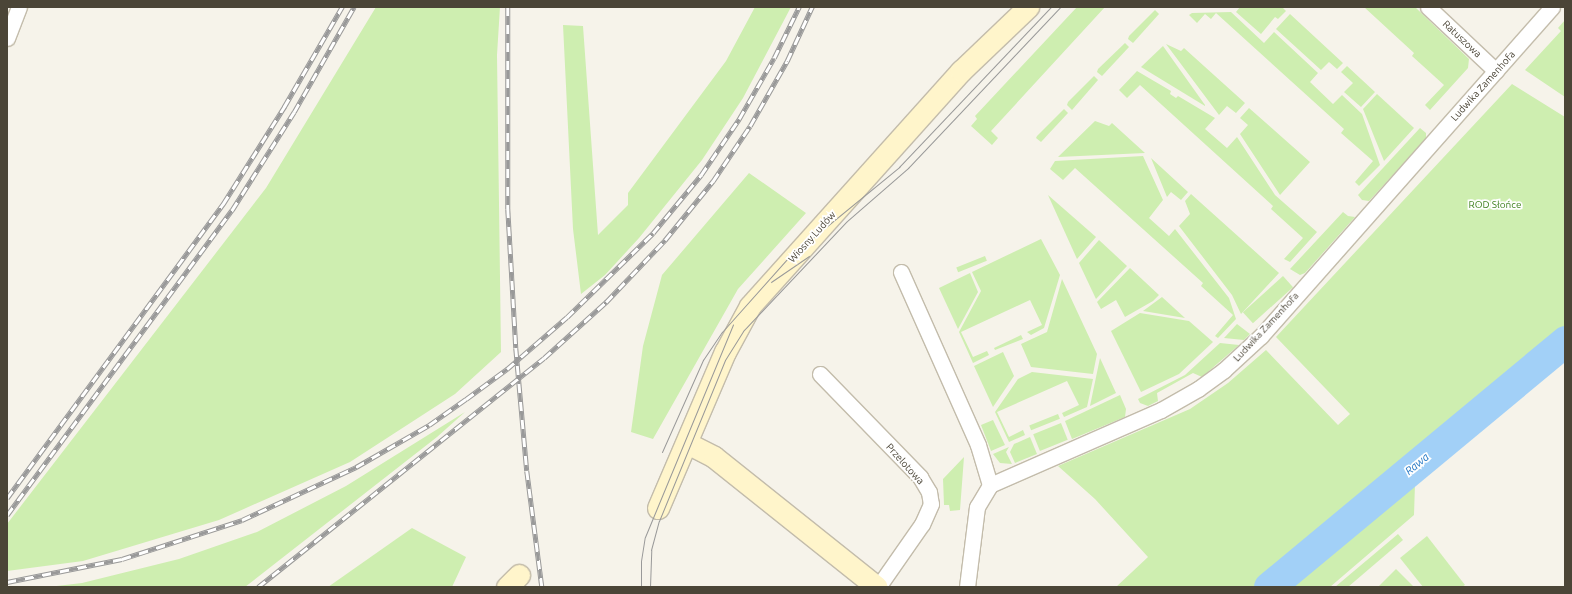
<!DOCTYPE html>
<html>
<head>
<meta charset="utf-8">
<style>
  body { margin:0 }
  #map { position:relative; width:1572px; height:594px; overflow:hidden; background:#f6f3ea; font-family:Ubuntu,sans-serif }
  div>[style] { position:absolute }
  .green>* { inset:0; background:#ceeeb0; transform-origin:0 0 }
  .river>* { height:31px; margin:-15.5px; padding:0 15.5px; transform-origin:15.5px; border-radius:15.5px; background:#a2d0f7 }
  .roads { filter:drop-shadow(1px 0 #c3bcab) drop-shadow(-1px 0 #c3bcab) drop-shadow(0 1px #c3bcab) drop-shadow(0 -1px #c3bcab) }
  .street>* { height:15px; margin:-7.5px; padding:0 7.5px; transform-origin:7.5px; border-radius:7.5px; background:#fff }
  .secondary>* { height:21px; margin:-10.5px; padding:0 10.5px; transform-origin:10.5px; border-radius:10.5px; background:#fff5cb }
  .tram>* { height:1px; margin:-0.5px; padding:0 0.5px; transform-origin:0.5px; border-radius:0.5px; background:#999 }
  .rail>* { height:4.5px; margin-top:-2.25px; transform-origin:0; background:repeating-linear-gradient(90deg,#fff 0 9px,#999 0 18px); box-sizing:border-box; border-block:1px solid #999 }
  span { translate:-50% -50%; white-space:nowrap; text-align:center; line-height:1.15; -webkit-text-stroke:3.5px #fff; paint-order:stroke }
  .street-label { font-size:10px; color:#4b4537 }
  .park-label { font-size:10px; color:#438423 }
  .water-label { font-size:11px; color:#2477c3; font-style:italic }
  .frame { position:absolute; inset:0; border:8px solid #4b4537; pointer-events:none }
</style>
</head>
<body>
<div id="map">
  <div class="green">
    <i style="clip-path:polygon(376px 7px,500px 7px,497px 55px,501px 352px,455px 394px,350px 462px,219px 520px,83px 561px,7px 571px,7px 524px,266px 188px)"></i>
    <i style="clip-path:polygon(755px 7px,791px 7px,743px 98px,702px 160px,639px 238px,605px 275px,581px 294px,573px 229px,563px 25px,583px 26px,598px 235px,628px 205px,628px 193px,726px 61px)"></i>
    <i style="clip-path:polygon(1077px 7px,1105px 7px,991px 131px,998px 138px,992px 145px,971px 126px,977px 119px,975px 116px)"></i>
    <i style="clip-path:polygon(1240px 7px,1282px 7px,1286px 11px,1278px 19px,1275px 17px,1261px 34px,1236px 12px)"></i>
    <i style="clip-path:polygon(1364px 7px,1415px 7px,1469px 59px,1468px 68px,1430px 110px,1425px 105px,1444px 85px,1412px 56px,1414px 53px)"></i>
    <i style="clip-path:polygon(1155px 10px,1159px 14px,1133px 43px,1128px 39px,1129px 36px)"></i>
    <i style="clip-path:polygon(1231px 12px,1264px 43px,1274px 32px,1318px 73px,1310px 82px,1333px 104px,1342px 95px,1362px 114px,1380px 165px,1359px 186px,1355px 182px,1373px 161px,1341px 133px,1344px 129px,1216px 13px,1211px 19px,1205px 14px,1197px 23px,1189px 15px,1192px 13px)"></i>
    <i style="clip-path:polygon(1290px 14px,1343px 63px,1337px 69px,1329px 62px,1321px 70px,1276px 29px)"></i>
    <i style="clip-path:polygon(1565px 20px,1565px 97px,1525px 70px,1561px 31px,1558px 28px)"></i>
    <i style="clip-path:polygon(1125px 43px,1129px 47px,1102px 76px,1097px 72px,1098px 69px)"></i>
    <i style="clip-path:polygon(1166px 44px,1181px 51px,1184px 48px,1245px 103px,1236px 113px,1227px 106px,1219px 115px)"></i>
    <i style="clip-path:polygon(1163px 46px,1205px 105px,1205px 106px,1141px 67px)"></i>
    <i style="clip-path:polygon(1347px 66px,1375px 92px,1361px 107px,1344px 92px,1353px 83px,1341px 72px)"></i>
    <i style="clip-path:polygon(1137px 71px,1171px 91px,1170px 94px,1176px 98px,1178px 96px,1215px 118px,1205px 129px,1227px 148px,1237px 137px,1275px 195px,1317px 232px,1290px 262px,1284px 259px,1303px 238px,1271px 209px,1273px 206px,1140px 85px,1127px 98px,1119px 90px)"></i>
    <i style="clip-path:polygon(1094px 76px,1098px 80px,1072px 110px,1067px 105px,1068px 102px)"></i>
    <i style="clip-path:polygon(1512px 84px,1565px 117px,1565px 356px,1415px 484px,1414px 515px,1330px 587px,1116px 587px,1148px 557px,1095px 499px,1058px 466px,1190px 409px,1228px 383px,1266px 350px,1338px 425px,1350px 414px,1276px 337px)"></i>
    <i style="clip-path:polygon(1377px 94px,1414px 128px,1384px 161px,1363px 109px)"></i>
    <i style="clip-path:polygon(1249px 108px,1310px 162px,1280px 195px,1240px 134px,1248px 125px,1240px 118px)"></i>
    <i style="clip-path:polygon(1064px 109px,1068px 113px,1041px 142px,1036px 138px,1037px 136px)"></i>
    <i style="clip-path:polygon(1095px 121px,1109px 126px,1112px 123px,1145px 153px,1058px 157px)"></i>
    <i style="clip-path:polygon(1420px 128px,1426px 133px,1426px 139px,1369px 201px,1362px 200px,1358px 195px)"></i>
    <i style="clip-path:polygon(1143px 156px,1163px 200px,1149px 218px,1169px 236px,1175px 229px,1229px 298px,1236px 319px,1218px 338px,1215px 336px,1233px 315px,1201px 286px,1203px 283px,1075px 168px,1063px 180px,1050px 169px,1055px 161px)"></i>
    <i style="clip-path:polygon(1151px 158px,1188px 192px,1181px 200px,1171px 192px,1167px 197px)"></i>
    <i style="clip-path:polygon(749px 173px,806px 213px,738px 289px,653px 439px,631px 432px,643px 346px,662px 275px)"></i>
    <i style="clip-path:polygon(1191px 194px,1279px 273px,1241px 314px,1232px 295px,1179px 226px,1190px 214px,1185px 201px)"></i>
    <i style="clip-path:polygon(1048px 195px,1096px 237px,1077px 259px)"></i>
    <i style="clip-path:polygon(1343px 212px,1348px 216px,1355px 217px,1305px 273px,1300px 275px,1290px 269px)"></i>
    <i style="clip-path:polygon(1041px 239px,1060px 275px,1044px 328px,1031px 335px,1027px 332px,1042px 325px,1030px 300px,961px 332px,973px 357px,987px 351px,989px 355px,973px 363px,959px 332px,981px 291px,972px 272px)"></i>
    <i style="clip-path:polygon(1099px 240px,1127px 266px,1096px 299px,1079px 263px)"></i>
    <i style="left:985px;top:256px;width:5px;height:31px;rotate:68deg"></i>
    <i style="clip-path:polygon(1130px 268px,1159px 295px,1153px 301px,1125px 317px,1116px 300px,1101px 309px,1097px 302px)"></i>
    <i style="clip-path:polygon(970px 273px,978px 292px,958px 329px,939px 288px)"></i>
    <i style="left:1283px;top:276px;width:15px;height:54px;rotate:48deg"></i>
    <i style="clip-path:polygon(1062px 279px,1097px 354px,1093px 374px,1031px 367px,1021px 344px,1047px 332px)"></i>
    <i style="clip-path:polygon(1162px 297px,1185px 318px,1143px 311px)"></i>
    <i style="clip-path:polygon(1140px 313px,1189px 321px,1213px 342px,1179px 374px,1141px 392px,1111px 331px)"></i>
    <i style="clip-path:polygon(1237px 324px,1250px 334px,1244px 340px,1224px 338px)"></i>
    <i style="clip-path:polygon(1021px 335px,1023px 339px,995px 350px,994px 348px)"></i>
    <i style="clip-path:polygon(1220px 343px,1239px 345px,1202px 377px,1193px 373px,1157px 393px,1158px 401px,1148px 406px,1140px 403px,1138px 399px,1185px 375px)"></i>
    <i style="clip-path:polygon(1003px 352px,1014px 376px,993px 407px,974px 366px)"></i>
    <i style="clip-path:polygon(1100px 358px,1116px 393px,1090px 406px)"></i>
    <i style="clip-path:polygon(1032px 372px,1093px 379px,1087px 407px,1064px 417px,1062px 413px,1079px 405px,1067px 381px,997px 412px,1009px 437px,1023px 430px,1025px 435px,1009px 442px,995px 412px,1018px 379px)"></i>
    <i style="clip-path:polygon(1120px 395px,1126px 409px,1125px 417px,1072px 439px,1065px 421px)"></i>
    <i style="clip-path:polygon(465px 412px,437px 437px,245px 587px,48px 587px,82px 583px,179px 559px,257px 532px,346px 486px)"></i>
    <i style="left:1058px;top:414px;width:5px;height:31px;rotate:68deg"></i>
    <i style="clip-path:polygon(993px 420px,1005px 445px,991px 451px,981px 425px)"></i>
    <i style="left:1061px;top:423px;width:18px;height:30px;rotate:68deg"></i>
    <i style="clip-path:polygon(1030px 437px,1037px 454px,1015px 463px,1010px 452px,1014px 444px)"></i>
    <i style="clip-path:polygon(1009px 447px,1006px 452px,1012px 464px,1000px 463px,993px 454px)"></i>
    <i style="clip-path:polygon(964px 457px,960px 510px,950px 511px,949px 505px,944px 505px,943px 479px)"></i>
    <i style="clip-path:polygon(412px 528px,466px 557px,452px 587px,328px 587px)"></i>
    <i style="clip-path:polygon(1398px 534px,1403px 540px,1348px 587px,1335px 587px)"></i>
    <i style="clip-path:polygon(1427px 536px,1465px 585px,1462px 587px,1423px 587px,1400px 558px)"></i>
    <i style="clip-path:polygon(1396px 569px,1414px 587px,1378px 587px)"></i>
  </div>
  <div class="river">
    <i style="left:1269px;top:587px;width:385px;rotate:-39.7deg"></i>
  </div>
  <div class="roads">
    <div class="street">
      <i style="left:1428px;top:7px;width:93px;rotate:43.3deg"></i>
      <i style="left:7px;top:38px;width:33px;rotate:-69deg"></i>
      <i style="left:901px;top:272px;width:189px;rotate:66deg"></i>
      <i style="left:978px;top:445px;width:42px;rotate:73.3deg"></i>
      <i style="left:820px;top:374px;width:144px;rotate:45.8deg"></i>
      <i style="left:920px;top:477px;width:17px;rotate:59deg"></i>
      <i style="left:929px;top:492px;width:12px;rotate:81deg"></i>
      <i style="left:931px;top:504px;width:22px;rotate:114deg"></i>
      <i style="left:922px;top:524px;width:77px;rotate:124.9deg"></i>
      <i style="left:967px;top:587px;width:81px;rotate:-82.9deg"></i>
      <i style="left:977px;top:507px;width:26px;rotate:-59deg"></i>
      <i style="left:990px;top:485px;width:187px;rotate:-23.7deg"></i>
      <i style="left:1161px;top:410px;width:43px;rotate:-29.6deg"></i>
      <i style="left:1198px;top:389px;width:32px;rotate:-36deg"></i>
      <i style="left:1224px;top:370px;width:50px;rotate:-42.6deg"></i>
      <i style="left:1261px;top:336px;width:439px;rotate:-48.5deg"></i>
    </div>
    <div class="secondary">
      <i style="left:687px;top:443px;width:30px;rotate:27deg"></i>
      <i style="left:714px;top:457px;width:208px;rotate:38.6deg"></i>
      <i style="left:658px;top:508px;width:170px;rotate:-66.8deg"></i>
      <i style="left:725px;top:352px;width:52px;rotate:-61.5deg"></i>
      <i style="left:750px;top:306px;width:316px;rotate:-48.1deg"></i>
      <i style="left:961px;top:71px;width:93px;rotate:-43.7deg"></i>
      <i style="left:507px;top:587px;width:17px;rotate:-45deg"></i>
    </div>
  </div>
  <div class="tram">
    <i style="left:771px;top:282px;width:46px;rotate:-34.4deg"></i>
    <i style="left:662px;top:452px;width:101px;rotate:-66deg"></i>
    <i style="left:703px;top:360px;width:34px;rotate:-56deg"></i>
    <i style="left:722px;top:332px;width:99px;rotate:-48.3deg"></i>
    <i style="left:788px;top:258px;width:144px;rotate:-39.3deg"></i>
    <i style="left:899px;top:167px;width:221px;rotate:-46.5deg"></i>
    <i style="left:641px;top:587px;width:26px;rotate:-90deg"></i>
    <i style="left:641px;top:561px;width:24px;rotate:-81deg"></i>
    <i style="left:645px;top:537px;width:230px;rotate:-67.5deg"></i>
    <i style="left:650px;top:587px;width:37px;rotate:-88deg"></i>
    <i style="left:651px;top:550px;width:30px;rotate:-75deg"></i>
    <i style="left:659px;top:521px;width:174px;rotate:-67.7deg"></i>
    <i style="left:725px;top:360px;width:34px;rotate:-58deg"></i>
    <i style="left:743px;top:331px;width:151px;rotate:-46.6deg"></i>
    <i style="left:847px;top:221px;width:81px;rotate:-41deg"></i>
    <i style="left:908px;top:168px;width:221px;rotate:-46.6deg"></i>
  </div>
  <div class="rail">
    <i style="left:508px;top:7px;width:202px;rotate:90deg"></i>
    <i style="left:508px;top:209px;width:139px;rotate:86.7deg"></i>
    <i style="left:516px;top:348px;width:123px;rotate:84.9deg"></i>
    <i style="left:527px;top:471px;width:117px;rotate:82.6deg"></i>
    <i style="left:7px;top:498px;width:365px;rotate:-53.7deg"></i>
    <i style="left:223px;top:204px;width:115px;rotate:-57.8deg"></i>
    <i style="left:284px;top:107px;width:116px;rotate:-59.9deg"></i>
    <i style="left:7px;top:515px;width:379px;rotate:-53.6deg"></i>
    <i style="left:232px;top:210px;width:116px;rotate:-57.7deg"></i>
    <i style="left:294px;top:112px;width:121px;rotate:-60.3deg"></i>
    <i style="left:7px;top:582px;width:117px;rotate:-11.3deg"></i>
    <i style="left:122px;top:559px;width:126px;rotate:-18deg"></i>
    <i style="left:242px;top:520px;width:126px;rotate:-24.9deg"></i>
    <i style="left:356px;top:467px;width:84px;rotate:-29.9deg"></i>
    <i style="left:429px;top:425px;width:45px;rotate:-35.1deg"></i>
    <i style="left:466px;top:399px;width:51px;rotate:-36.2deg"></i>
    <i style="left:507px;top:369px;width:79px;rotate:-40.9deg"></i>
    <i style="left:567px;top:317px;width:120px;rotate:-44.3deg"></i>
    <i style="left:653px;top:233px;width:75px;rotate:-50.4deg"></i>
    <i style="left:701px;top:175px;width:68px;rotate:-55.8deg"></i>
    <i style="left:739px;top:119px;width:70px;rotate:-60.2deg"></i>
    <i style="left:774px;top:58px;width:57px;rotate:-63.9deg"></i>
    <i style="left:258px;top:587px;width:366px;rotate:-38.7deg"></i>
    <i style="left:544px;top:358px;width:84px;rotate:-42.1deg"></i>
    <i style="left:606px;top:302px;width:86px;rotate:-46.4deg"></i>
    <i style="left:665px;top:240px;width:76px;rotate:-50.9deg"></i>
    <i style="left:713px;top:181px;width:66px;rotate:-56.1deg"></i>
    <i style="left:750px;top:126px;width:75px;rotate:-60.4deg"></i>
    <i style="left:787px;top:61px;width:60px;rotate:-65.2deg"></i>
  </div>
  <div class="street-label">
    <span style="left:1462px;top:39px;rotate:43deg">Ratuszowa</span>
    <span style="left:1483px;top:86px;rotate:-48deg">Ludwika Zamenhofa</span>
    <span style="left:812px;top:237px;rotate:-48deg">Wiosny Ludów</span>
    <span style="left:1266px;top:327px;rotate:-47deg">Ludwika Zamenhofa</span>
    <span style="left:905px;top:464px;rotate:48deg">Przelotowa</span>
  </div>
  <div class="park-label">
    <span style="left:1495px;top:205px">ROD Słońce</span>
  </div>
  <div class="water-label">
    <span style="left:1417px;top:464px;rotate:-40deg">Rawa</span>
  </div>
  <div class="frame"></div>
</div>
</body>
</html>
